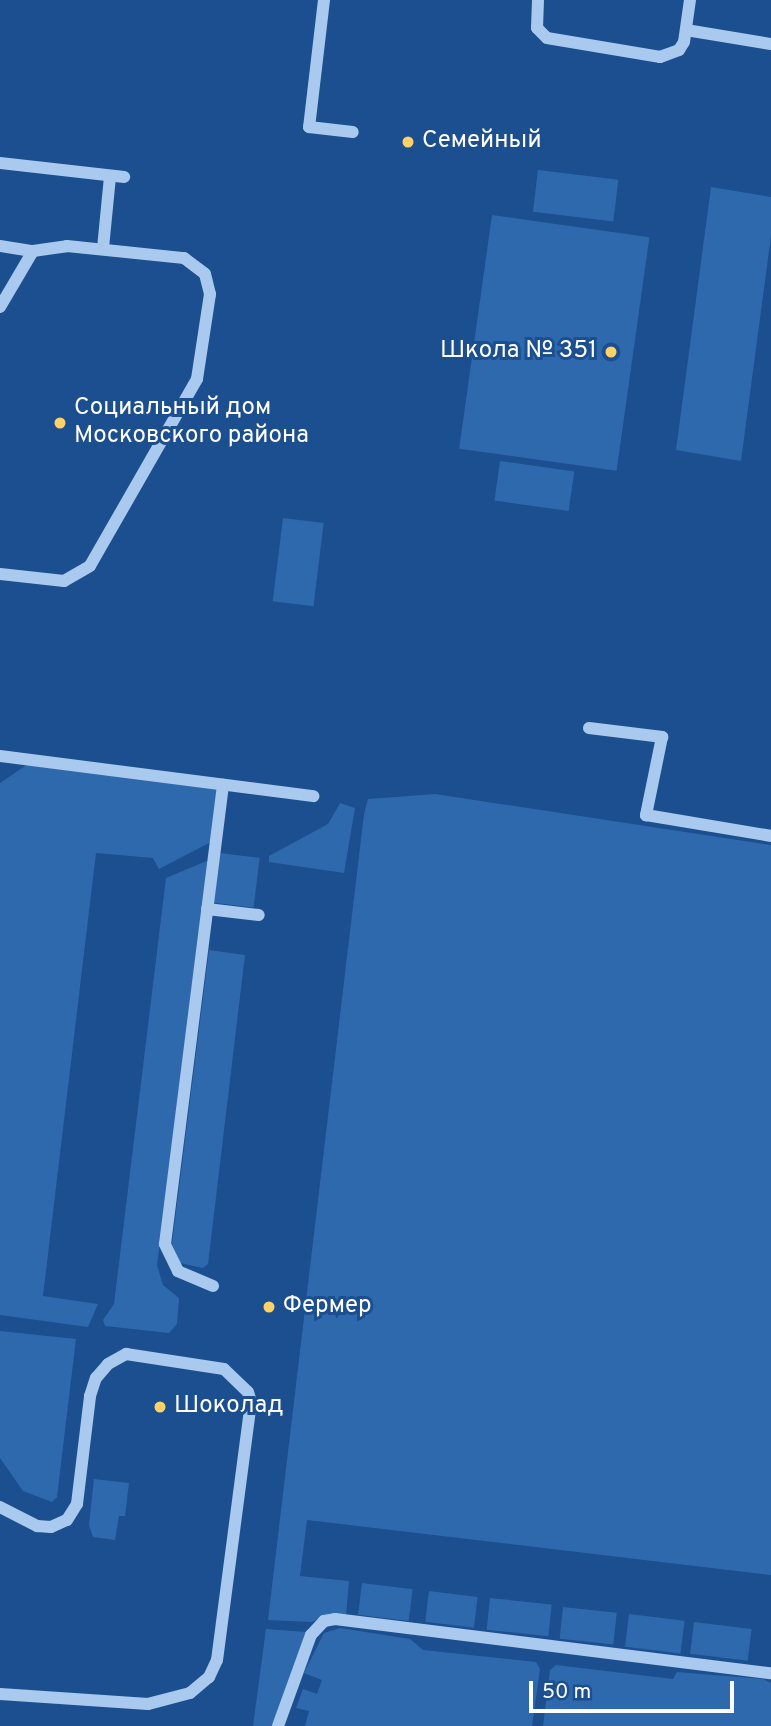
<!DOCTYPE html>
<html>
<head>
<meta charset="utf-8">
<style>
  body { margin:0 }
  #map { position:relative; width:771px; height:1726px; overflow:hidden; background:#1b4f8f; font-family:Overpass,sans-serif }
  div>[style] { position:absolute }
  .green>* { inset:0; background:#2e69ad; transform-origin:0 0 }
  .minor>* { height:12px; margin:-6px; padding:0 6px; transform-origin:6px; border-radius:6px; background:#a9c9ee }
  .dots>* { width:19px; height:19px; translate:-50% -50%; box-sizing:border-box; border:4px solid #1b4f8f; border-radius:50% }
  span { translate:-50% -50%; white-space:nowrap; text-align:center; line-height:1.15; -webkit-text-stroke:6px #1b4f8f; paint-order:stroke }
  .poi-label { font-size:24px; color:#fff }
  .left { translate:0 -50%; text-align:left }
  .right { translate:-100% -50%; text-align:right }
  .scale { position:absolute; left:529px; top:1681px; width:205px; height:32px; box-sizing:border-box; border:4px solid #fff; border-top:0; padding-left:9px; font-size:21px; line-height:24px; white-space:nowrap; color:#fff; -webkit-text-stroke:5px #1b4f8f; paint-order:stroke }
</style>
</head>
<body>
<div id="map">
  <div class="green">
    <i style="left:538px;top:170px;width:81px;height:42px;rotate:7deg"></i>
    <i style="clip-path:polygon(711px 187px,771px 197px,771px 236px,741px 461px,676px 450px)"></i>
    <i style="left:492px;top:215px;width:159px;height:236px;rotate:8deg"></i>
    <i style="left:500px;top:461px;width:75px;height:40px;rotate:8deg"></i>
    <i style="left:283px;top:518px;width:41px;height:84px;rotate:7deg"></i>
    <i style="clip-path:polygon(28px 764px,219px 789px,211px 842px,159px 869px,153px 858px,96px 853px,43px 1296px,98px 1304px,88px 1327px,0 1315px,0 783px)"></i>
    <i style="clip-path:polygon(435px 794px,771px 845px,771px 1575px,307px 1520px,300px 1576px,349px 1581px,346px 1616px,324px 1616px,312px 1622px,268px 1620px,364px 814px,368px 799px)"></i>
    <i style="clip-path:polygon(340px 803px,355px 808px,344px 873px,269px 862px,269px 856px,328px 824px)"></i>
    <i style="left:220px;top:853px;width:40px;height:50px;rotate:7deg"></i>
    <i style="clip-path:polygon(209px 860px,157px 1265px,163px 1285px,179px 1298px,177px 1324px,169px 1333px,105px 1326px,103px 1320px,114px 1304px,166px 878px)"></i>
    <i style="clip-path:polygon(209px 950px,245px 955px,208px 1264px,203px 1268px,180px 1263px,172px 1244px)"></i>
    <i style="clip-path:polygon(0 1331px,76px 1339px,57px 1497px,52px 1502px,23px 1491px,0 1458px)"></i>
    <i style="clip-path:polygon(94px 1479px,129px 1483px,125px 1516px,119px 1516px,115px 1540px,93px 1537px,89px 1525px)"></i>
    <i style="left:362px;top:1583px;width:51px;height:32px;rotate:7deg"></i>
    <i style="left:429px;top:1591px;width:49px;height:31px;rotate:7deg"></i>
    <i style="left:490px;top:1598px;width:62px;height:32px;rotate:6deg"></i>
    <i style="left:563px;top:1607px;width:54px;height:32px;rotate:6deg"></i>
    <i style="left:629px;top:1614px;width:56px;height:33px;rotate:7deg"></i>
    <i style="left:694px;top:1622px;width:58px;height:32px;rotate:7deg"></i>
    <i style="clip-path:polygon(340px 1628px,410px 1639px,423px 1650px,536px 1662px,540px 1669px,532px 1726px,305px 1726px,309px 1711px,296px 1708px,303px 1689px,317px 1694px,322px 1680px,304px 1673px,324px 1633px)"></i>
    <i style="clip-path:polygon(266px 1629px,307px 1632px,273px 1726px,253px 1726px)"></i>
    <i style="clip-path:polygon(556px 1665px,673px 1679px,677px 1672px,763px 1679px,771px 1683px,771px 1726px,543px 1726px,550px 1670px)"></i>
  </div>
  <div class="minor">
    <i style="left:324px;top:0;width:128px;rotate:96.7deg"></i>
    <i style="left:309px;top:127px;width:44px;rotate:6.5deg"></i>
    <i style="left:538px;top:0;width:28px;rotate:92deg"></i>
    <i style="left:537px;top:28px;width:14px;rotate:45deg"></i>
    <i style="left:547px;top:38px;width:115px;rotate:9.5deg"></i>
    <i style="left:660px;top:57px;width:20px;rotate:-20deg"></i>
    <i style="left:679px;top:50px;width:9px;rotate:-58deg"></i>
    <i style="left:684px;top:42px;width:42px;rotate:-81.9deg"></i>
    <i style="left:686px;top:30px;width:86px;rotate:9.4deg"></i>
    <i style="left:0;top:163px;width:125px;rotate:6.4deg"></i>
    <i style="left:0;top:246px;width:33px;rotate:9deg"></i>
    <i style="left:33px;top:251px;width:34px;rotate:-8deg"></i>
    <i style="left:67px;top:246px;width:118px;rotate:5.9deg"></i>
    <i style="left:184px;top:258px;width:26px;rotate:37deg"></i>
    <i style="left:205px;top:274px;width:21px;rotate:76deg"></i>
    <i style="left:210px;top:294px;width:86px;rotate:98.7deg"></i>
    <i style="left:197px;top:379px;width:215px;rotate:119.8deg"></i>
    <i style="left:90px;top:566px;width:30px;rotate:150deg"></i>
    <i style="left:64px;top:581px;width:64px;rotate:-173.8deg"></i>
    <i style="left:103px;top:248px;width:72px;rotate:-84.4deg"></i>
    <i style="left:0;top:307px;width:65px;rotate:-59.5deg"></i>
    <i style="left:589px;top:728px;width:74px;rotate:7deg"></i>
    <i style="left:662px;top:737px;width:80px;rotate:101.6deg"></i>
    <i style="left:646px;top:815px;width:127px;rotate:9.5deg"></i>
    <i style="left:0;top:756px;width:316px;rotate:7.3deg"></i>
    <i style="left:207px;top:909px;width:52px;rotate:6.6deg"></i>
    <i style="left:213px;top:1286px;width:38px;rotate:-157deg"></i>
    <i style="left:178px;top:1271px;width:30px;rotate:-116deg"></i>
    <i style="left:165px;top:1244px;width:463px;rotate:-82.8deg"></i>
    <i style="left:0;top:1507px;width:42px;rotate:27.2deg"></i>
    <i style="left:37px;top:1526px;width:14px;rotate:4deg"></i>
    <i style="left:51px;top:1527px;width:17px;rotate:-24deg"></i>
    <i style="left:67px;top:1520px;width:19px;rotate:-58deg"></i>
    <i style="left:77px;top:1504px;width:109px;rotate:-83.1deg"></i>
    <i style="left:90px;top:1396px;width:19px;rotate:-72deg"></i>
    <i style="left:96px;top:1378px;width:18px;rotate:-49deg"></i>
    <i style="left:108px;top:1364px;width:21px;rotate:-29deg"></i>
    <i style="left:126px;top:1354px;width:99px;rotate:8.7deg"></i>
    <i style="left:224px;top:1369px;width:33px;rotate:44deg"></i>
    <i style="left:248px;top:1392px;width:10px;rotate:73deg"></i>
    <i style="left:251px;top:1402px;width:260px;rotate:97.5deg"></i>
    <i style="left:217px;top:1660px;width:19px;rotate:115deg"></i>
    <i style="left:209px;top:1677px;width:25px;rotate:140deg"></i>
    <i style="left:190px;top:1693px;width:43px;rotate:165.3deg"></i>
    <i style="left:148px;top:1704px;width:148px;rotate:-176.1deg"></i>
    <i style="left:278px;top:1726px;width:97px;rotate:-70.1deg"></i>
    <i style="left:311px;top:1635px;width:19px;rotate:-47deg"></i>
    <i style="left:324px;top:1621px;width:11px;rotate:-10deg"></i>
    <i style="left:335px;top:1619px;width:439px;rotate:7.1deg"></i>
  </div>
  <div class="dots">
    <i style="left:408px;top:142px;background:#ffd166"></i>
    <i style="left:611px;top:352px;background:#ffd166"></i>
    <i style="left:60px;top:423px;background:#ffd166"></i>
    <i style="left:269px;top:1307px;background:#ffd166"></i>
    <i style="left:160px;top:1407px;background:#ffd166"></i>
  </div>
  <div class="poi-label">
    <span class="left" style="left:422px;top:142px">Семейный</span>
    <span class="right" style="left:597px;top:352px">Школа № 351</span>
    <span class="left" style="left:74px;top:423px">Социальный дом<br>Московского района</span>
    <span class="left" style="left:283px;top:1307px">Фермер</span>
    <span class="left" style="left:174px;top:1407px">Шоколад</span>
  </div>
  <div class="scale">50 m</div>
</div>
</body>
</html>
